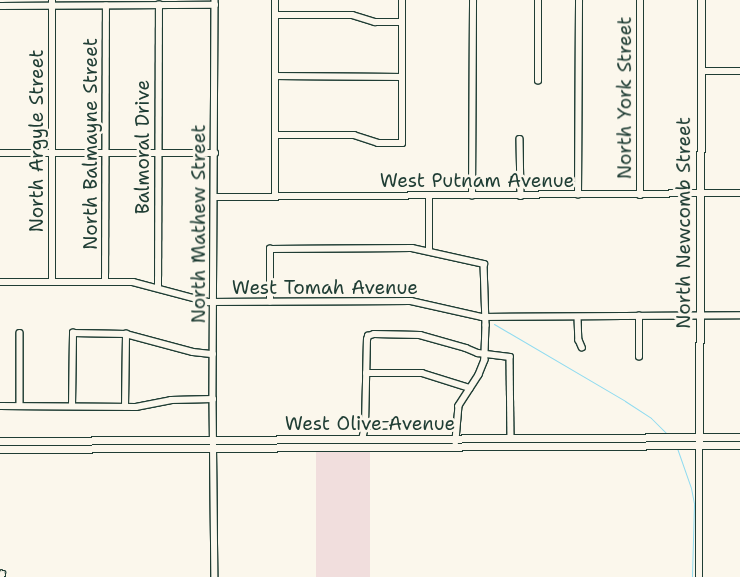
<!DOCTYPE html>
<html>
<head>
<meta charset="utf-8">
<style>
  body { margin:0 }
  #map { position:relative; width:740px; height:577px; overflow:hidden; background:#fbf7ec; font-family:"Shantell Sans",sans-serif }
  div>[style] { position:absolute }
  .built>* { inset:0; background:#f1dedd; transform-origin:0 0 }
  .stream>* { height:1px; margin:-0.5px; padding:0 0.5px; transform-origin:0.5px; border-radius:0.5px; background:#8fdbf0 }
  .roads { filter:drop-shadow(1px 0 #1f3d34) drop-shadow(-1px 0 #1f3d34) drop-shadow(0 1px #1f3d34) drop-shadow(0 -1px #1f3d34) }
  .minor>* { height:5.5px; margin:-2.75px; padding:0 2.75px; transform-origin:2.75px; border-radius:2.75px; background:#fbf7ec }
  .major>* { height:7px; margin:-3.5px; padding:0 3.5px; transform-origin:3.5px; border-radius:3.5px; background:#fbf7ec }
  span { translate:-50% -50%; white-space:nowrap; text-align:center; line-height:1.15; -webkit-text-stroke:5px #fbf7ec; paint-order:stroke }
  .street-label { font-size:19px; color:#1f3d34 }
</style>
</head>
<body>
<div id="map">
  <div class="built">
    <i style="left:370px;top:452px;width:125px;height:54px;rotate:90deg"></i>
  </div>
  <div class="stream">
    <i style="left:494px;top:324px;width:152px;rotate:30.4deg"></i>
    <i style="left:625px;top:401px;width:31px;rotate:33deg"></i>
    <i style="left:651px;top:418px;width:24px;rotate:45deg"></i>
    <i style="left:677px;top:448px;width:42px;rotate:70.7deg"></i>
    <i style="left:691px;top:488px;width:16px;rotate:79deg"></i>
    <i style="left:694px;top:504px;width:73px;rotate:91.6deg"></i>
  </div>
  <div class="roads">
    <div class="minor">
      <i style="left:215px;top:0;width:399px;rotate:90.3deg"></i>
      <i style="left:213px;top:399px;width:178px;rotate:89.4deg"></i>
      <i style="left:0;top:6px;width:215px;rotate:-0.3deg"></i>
      <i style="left:275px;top:15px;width:77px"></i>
      <i style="left:352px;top:15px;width:24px;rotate:17deg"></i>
      <i style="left:375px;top:22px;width:27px"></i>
      <i style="left:701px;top:71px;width:39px"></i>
      <i style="left:275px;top:76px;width:127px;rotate:0.5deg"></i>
      <i style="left:538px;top:81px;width:81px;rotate:-90deg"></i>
      <i style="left:275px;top:135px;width:79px"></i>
      <i style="left:354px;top:135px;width:25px;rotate:18deg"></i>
      <i style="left:378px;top:143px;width:24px"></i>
      <i style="left:402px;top:143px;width:143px;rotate:-90deg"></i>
      <i style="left:520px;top:139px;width:57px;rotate:89deg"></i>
      <i style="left:0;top:153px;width:215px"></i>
      <i style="left:578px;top:195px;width:195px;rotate:-89.7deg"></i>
      <i style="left:640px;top:195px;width:195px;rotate:-90deg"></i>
      <i style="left:275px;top:196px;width:196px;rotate:-90deg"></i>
      <i style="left:472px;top:196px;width:196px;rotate:-89.7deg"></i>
      <i style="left:214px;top:197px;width:526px;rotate:-0.44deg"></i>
      <i style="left:429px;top:250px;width:54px;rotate:-90deg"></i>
      <i style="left:0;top:282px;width:133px"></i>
      <i style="left:133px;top:282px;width:78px;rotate:14.9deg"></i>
      <i style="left:208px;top:302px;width:203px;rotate:-0.3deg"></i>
      <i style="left:411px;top:301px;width:73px;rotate:12.7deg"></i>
      <i style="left:482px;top:317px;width:258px;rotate:-0.4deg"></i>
      <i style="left:52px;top:282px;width:282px;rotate:-90deg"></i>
      <i style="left:105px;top:282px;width:276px;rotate:-89.8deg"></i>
      <i style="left:158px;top:288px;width:283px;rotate:-89.8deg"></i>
      <i style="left:270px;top:302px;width:53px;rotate:-90deg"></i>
      <i style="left:270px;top:249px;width:142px;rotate:-0.4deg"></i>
      <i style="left:412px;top:248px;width:74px;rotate:12.5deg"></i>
      <i style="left:484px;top:264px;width:61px;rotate:88.1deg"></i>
      <i style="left:486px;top:325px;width:35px;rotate:92deg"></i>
      <i style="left:485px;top:360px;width:16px;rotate:112deg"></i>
      <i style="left:479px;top:375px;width:37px;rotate:123deg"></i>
      <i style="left:459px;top:406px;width:36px;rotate:95deg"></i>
      <i style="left:578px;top:317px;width:23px;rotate:88deg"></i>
      <i style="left:579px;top:340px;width:8px;rotate:67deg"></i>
      <i style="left:20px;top:333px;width:73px;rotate:90deg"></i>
      <i style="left:639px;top:357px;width:41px;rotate:-90deg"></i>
      <i style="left:366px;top:373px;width:56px"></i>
      <i style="left:422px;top:373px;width:50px;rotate:17.4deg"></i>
      <i style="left:0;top:406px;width:136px;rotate:0.4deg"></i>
      <i style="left:136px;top:407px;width:36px;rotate:-11deg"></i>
      <i style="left:171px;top:400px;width:42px;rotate:-1.4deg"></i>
      <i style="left:72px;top:406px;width:73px;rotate:-89.2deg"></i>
      <i style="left:73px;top:333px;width:53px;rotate:1.1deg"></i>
      <i style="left:126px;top:334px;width:69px;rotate:15deg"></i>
      <i style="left:193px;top:352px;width:20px;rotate:6deg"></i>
      <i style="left:125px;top:407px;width:73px;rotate:-89.2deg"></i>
      <i style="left:365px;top:426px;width:24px;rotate:-2deg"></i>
      <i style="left:362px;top:440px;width:14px;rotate:-78deg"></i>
      <i style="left:365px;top:426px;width:86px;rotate:-88.7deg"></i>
      <i style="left:367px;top:340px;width:4px;rotate:-76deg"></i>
      <i style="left:368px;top:336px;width:6px;rotate:-18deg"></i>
      <i style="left:374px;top:334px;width:46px;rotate:1.2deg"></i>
      <i style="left:420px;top:335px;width:48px;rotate:15.8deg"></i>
      <i style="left:466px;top:348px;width:13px;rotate:23deg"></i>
      <i style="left:478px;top:353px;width:32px;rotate:7deg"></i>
      <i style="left:510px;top:357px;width:82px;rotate:89.3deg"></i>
      <i style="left:1px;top:577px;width:3px;rotate:-72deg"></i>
      <i style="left:699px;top:577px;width:132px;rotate:-90deg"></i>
    </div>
    <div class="major">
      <i style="left:0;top:441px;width:740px;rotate:-0.31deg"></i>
      <i style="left:699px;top:442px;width:442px;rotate:-89.7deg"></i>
      <i style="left:0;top:449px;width:740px;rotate:-0.31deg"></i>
    </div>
  </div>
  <div class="street-label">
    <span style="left:625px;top:98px;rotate:-90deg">North York Street</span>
    <span style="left:37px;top:141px;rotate:-90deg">North Argyle Street</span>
    <span style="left:91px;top:144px;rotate:-90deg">North Balmayne Street</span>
    <span style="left:143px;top:147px;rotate:-90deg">Balmoral Drive</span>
    <span style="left:477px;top:181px">West Putnam Avenue</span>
    <span style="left:684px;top:223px;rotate:-90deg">North Newcomb Street</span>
    <span style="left:199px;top:224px;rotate:-90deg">North Mathew Street</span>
    <span style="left:325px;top:288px">West Tomah Avenue</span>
    <span style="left:370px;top:424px">West Olive Avenue</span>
  </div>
</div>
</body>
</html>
